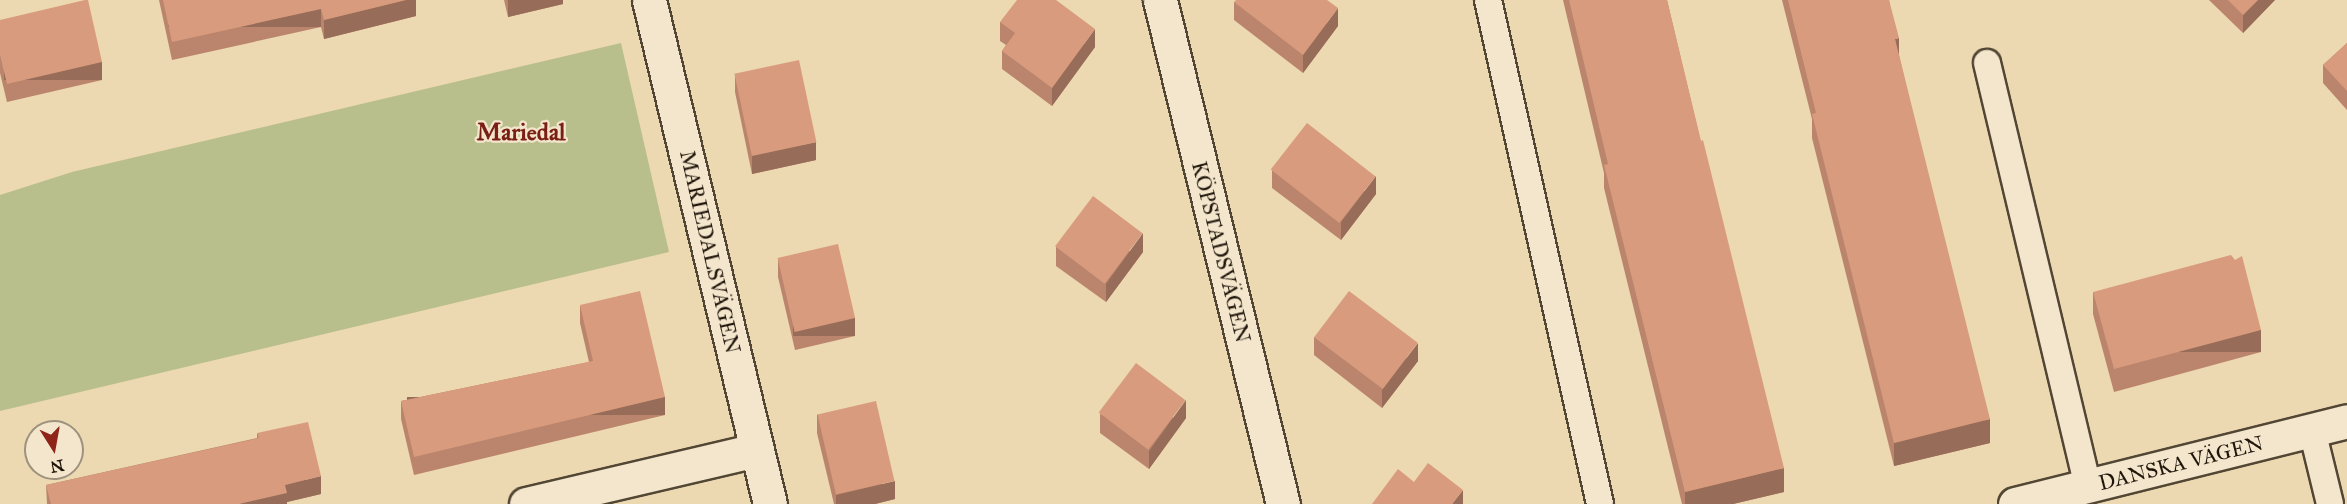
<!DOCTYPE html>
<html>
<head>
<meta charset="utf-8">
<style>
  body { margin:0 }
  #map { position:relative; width:2347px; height:504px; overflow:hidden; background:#ecd8b1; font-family:"IM FELL Great Primer",serif }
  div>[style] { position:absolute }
  .green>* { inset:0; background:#b8bf8c }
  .roads { filter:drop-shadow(2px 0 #524634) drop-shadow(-2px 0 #524634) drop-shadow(0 2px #524634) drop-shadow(0 -2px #524634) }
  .lane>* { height:26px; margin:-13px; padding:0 13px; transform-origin:13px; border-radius:13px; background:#f3e6cc }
  .street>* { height:33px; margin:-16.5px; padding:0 16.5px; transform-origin:16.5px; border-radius:16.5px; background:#f3e6cc }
  .wall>* { inset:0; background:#ba856c }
  .shaded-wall>* { inset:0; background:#976c58; transform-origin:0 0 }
  .building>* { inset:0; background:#d89b7d; transform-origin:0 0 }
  span { translate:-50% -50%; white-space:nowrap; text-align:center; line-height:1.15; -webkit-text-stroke:4.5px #f3e6cc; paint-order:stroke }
  .street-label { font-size:21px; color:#1f150b }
  .quarter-label { font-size:24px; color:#7a1f14; font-weight:700 }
  .north { position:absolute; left:24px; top:420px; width:60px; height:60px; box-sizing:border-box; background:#f3e6cc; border:2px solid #9e927f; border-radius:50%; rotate:169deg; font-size:16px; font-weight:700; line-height:24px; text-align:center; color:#1f150b }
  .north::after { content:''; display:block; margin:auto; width:21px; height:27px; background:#8f2418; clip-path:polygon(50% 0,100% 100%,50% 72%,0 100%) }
</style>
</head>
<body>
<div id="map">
  <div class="green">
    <i style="clip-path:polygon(621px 43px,669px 252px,0 411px,0 195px,72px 172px)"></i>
  </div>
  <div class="roads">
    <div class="lane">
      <i style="left:1488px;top:0;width:516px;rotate:77.47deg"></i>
      <i style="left:1987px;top:63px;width:435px;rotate:76.6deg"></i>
      <i style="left:2312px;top:430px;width:76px;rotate:76.3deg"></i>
    </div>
    <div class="street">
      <i style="left:649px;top:0;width:518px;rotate:76.5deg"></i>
      <i style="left:1160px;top:0;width:519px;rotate:76.29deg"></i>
      <i style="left:526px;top:504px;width:237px;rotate:-13.2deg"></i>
      <i style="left:2015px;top:504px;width:342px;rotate:-14deg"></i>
    </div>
  </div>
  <div class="wall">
    <i style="clip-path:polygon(159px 0,416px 0,416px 16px,324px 39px,321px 27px,172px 60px)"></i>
    <i style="clip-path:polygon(504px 0,563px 0,563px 4px,508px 17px)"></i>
    <i style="clip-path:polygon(1563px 0,1667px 0,1784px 492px,1733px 504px,1682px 504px,1604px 188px,1604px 173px)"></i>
    <i style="clip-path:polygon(1782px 0,1889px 0,1899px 55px,1990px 443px,1894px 466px,1812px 138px,1812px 119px)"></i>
    <i style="clip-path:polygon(2209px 0,2275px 0,2243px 33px)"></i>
    <i style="clip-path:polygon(1234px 2px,1338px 26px,1303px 73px,1234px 20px)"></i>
    <i style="clip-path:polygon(0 20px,102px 80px,7px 102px,0 73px)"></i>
    <i style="clip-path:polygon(1000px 22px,1095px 47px,1052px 106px,1002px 69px,1002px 51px,1006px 45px,1000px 41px)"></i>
    <i style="clip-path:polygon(2347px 43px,2347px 110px,2323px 83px,2323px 65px)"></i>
    <i style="clip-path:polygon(735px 74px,816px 160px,752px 174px,735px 92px)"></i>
    <i style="clip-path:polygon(1272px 170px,1376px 194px,1341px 240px,1272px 188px)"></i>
    <i style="clip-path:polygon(1056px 247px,1143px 252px,1106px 302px,1056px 266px)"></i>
    <i style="clip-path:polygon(778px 258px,855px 336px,795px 350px,778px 277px)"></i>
    <i style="clip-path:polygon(2093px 292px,2261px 352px,2114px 392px,2093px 314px)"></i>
    <i style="clip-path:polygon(580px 305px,665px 415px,414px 475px,401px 419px,401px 401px,589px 362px,580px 323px)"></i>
    <i style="clip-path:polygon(1314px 337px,1418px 361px,1382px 408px,1314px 355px)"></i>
    <i style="clip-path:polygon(817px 414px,895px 499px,875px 504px,834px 504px,817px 433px)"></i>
    <i style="clip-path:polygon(1100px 414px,1186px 418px,1149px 469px,1100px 433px)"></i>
    <i style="clip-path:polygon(257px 433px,321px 494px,287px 502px,287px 504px,47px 504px,46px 485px,257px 438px)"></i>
  </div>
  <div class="shaded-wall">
    <i style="clip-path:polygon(406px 0,416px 0,416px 16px,324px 39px,324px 20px)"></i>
    <i style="clip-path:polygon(508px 0,563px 0,563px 4px,508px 17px)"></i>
    <i style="clip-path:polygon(2258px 0,2275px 0,2243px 33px,2243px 15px)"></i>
    <i style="clip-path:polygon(1338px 8px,1338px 26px,1303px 73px,1303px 55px)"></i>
    <i style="left:321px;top:9px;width:18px;height:153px;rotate:90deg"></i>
    <i style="clip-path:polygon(1095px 29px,1095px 47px,1052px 106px,1052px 88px)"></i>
    <i style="clip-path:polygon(1899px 38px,1899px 61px,1895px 39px)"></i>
    <i style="left:102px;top:62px;width:18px;height:98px;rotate:90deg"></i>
    <i style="clip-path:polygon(816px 142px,816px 160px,752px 174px,752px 155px)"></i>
    <i style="clip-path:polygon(1376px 176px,1376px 194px,1341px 240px,1341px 222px)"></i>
    <i style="clip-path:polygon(1143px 233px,1143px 252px,1106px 302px,1106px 284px)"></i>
    <i style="left:855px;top:318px;width:18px;height:62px;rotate:90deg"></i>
    <i style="left:2261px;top:330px;width:22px;height:152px;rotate:90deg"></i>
    <i style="clip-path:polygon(1418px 343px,1418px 361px,1382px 408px,1382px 390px)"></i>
    <i style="left:665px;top:397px;width:18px;height:258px;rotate:90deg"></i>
    <i style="clip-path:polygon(1186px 400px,1186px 418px,1149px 469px,1149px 451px)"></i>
    <i style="clip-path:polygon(1990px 419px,1990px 443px,1894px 466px,1894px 443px)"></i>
    <i style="clip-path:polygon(1784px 468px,1784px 492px,1733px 504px,1685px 504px,1685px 492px)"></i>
    <i style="clip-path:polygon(321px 476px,321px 494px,287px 502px,287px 504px,239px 504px,285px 485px)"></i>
    <i style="clip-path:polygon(895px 481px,895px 499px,875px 504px,836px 504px,836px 495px)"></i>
    <i style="clip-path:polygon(1463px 490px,1463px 504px,1452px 504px)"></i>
  </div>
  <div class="building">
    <i style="clip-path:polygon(85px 0,88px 0,102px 62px,7px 84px,0 55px,0 20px)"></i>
    <i style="clip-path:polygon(163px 0,406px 0,324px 20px,321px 9px,172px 42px)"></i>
    <i style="clip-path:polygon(1017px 0,1056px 0,1095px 29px,1052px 88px,1002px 51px,1015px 33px,1000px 22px)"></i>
    <i style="clip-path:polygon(1236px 0,1327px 0,1338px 8px,1303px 55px,1234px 2px)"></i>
    <i style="clip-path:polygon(1569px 0,1667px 0,1701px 141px,1703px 140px,1784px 468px,1685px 492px,1604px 165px,1608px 164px)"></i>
    <i style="clip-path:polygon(1788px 0,1889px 0,1899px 38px,1895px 39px,1990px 419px,1894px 443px,1812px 114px,1816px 113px)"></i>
    <i style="clip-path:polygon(2228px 0,2258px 0,2243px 15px)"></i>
    <i style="clip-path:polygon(2347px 43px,2347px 91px,2323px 65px)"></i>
    <i style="left:799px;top:60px;width:84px;height:66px;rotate:78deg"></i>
    <i style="left:1307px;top:123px;width:87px;height:59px;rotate:38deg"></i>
    <i style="left:1093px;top:196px;width:62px;height:63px;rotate:37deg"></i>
    <i style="left:838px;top:244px;width:76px;height:62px;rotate:77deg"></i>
    <i style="clip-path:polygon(2231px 255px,2235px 260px,2242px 256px,2261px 330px,2114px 369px,2093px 292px)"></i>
    <i style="clip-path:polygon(640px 291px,665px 397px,414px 457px,401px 401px,593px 361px,580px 305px)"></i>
    <i style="left:1349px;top:291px;width:86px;height:58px;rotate:37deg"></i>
    <i style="left:1136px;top:363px;width:62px;height:62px;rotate:37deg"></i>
    <i style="left:876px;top:401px;width:82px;height:60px;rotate:77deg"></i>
    <i style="clip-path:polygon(308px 422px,321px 476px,285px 485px,287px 493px,239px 504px,51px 504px,46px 485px,259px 438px,257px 433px)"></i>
    <i style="clip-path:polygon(1428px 463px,1463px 490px,1452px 504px,1372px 504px,1398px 469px,1414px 482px)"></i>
  </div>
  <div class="street-label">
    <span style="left:710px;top:252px;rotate:77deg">MARIEDALSVÄGEN</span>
    <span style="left:1221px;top:252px;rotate:76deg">KÖPSTADSVÄGEN</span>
    <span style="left:2181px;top:463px;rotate:-14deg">DANSKA VÄGEN</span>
  </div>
  <div class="quarter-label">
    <span style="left:521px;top:133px">Mariedal</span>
  </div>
  <div class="north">N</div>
</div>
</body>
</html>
